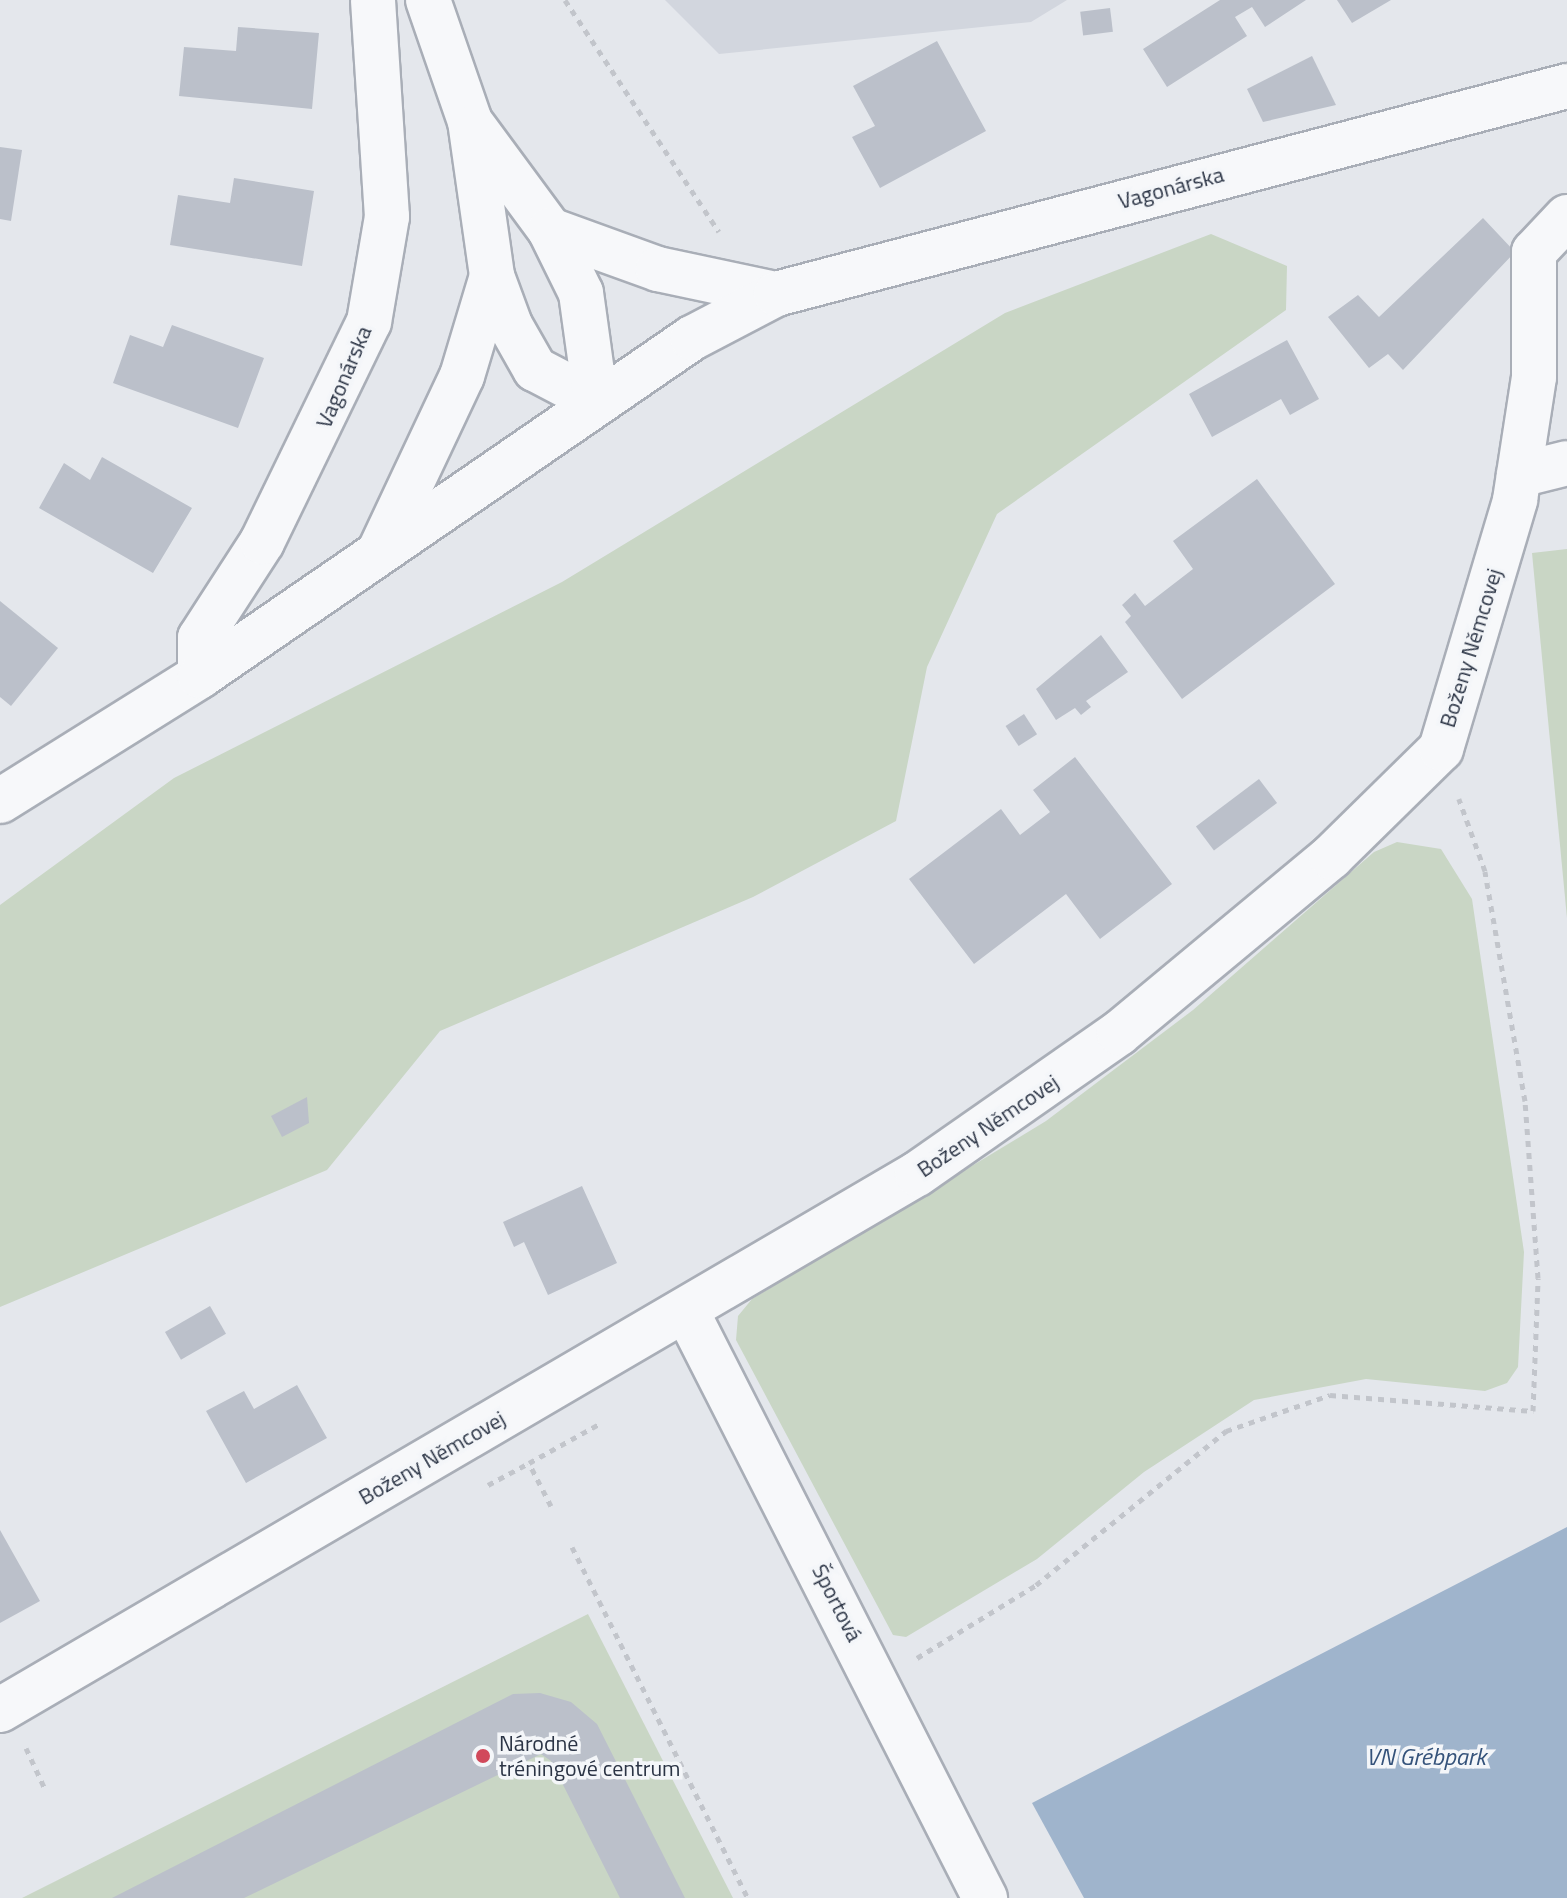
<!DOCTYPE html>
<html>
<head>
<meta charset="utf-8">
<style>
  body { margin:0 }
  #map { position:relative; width:1567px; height:1898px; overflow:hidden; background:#e4e7ec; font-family:"Titillium Web",sans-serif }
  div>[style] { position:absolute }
  .built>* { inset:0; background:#d2d6de }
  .green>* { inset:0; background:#c9d6c5 }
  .water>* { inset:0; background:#9fb4cc }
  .building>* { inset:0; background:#bbc0ca; transform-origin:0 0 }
  .path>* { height:5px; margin-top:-2.5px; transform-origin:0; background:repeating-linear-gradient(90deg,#c2c5cb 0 6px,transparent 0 12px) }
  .roads { filter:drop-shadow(2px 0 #a9aeb7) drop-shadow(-2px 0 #a9aeb7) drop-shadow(0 2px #a9aeb7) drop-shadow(0 -2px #a9aeb7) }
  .minor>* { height:44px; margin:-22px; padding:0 22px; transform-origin:22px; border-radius:22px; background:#f7f8fa }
  .dots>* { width:22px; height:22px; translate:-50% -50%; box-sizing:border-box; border:4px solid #f4f6f9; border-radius:50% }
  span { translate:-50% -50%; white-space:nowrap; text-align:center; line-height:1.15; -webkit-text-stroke:7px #f4f6f9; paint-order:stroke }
  .street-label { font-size:22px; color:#2b3445 }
  .poi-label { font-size:22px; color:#2b3445 }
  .left { translate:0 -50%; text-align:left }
  .water-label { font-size:24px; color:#34527a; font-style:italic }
</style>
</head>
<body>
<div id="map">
  <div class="built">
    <i style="clip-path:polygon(665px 0,1067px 0,1031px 22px,719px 54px)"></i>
  </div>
  <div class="green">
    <i style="clip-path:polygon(1211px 234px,1287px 266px,1286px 310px,997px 514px,927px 667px,896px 821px,753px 897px,440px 1031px,327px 1170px,0 1307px,0 905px,174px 778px,562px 582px,1005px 313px)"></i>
    <i style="clip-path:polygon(1567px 549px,1567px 918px,1532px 553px)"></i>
    <i style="clip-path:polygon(1397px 842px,1441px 849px,1472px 899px,1524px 1252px,1518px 1367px,1507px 1383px,1485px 1391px,1366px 1379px,1254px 1400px,1144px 1472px,1037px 1559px,906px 1637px,893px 1635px,736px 1340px,738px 1316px,752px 1299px,1046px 1121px,1193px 1010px,1374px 852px)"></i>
    <i style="clip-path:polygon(588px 1614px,733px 1898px,22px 1898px)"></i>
  </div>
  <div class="water">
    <i style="clip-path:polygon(1567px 1527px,1567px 1898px,1084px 1898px,1032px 1803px)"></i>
  </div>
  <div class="building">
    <i style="clip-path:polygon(1220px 0,1306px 0,1265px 27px,1252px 7px,1235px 17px,1247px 36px,1167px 87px,1143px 49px)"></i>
    <i style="clip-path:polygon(1337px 0,1391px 0,1352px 23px)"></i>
    <i style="left:1110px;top:8px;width:24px;height:30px;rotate:83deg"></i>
    <i style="clip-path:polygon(238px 27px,319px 33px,312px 109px,179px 96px,184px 47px,236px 51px)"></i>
    <i style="clip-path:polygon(937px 41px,986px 131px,880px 188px,852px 137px,875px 126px,853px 86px)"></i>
    <i style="clip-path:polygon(1312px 56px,1336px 105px,1263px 122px,1247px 89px)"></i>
    <i style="clip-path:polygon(0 147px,22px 150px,11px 221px,0 219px)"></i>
    <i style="clip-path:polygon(234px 178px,314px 191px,302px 266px,170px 245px,178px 195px,230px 203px)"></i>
    <i style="clip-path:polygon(1483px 218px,1515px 252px,1403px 370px,1388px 354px,1369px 368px,1328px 317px,1358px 295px,1379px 317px)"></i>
    <i style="clip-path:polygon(172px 325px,264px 358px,238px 428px,113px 383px,130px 335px,163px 347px)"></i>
    <i style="clip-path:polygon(1287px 340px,1319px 399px,1290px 415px,1281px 399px,1212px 437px,1189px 394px)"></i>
    <i style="clip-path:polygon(102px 457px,192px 508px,153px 573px,39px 508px,64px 463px,90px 480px)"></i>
    <i style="clip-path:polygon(1257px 479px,1335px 584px,1182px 699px,1125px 622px,1131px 616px,1122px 605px,1135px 593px,1145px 606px,1193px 569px,1173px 541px)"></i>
    <i style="clip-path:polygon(0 601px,58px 648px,11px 706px,0 697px)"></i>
    <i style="clip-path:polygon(1101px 635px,1128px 672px,1086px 701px,1091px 707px,1081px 715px,1075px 708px,1056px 720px,1036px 689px)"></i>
    <i style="left:1024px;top:714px;width:24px;height:22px;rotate:57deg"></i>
    <i style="clip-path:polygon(1075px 757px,1172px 884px,1100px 939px,1066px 894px,974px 964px,909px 879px,1001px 809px,1020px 835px,1050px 812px,1033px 790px)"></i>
    <i style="left:1259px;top:779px;width:30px;height:79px;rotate:53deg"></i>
    <i style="clip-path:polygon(307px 1097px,309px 1123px,282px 1137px,271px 1116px)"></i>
    <i style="clip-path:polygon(582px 1186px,617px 1263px,548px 1295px,524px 1242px,514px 1247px,503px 1222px)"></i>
    <i style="left:210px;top:1306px;width:32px;height:52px;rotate:60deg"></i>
    <i style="clip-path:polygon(297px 1385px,327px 1438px,246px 1483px,206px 1411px,244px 1391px,254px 1409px)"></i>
    <i style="clip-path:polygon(0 1530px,40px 1601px,0 1623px)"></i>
    <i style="clip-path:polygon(540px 1693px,571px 1702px,597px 1724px,685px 1898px,620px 1898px,551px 1761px,541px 1754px,244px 1898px,112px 1898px,513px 1694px)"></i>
  </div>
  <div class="path">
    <i style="left:565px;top:0;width:278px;rotate:56.4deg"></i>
    <i style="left:488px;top:1485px;width:47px;rotate:-28.2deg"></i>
    <i style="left:551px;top:1506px;width:48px;rotate:-117.1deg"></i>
    <i style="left:529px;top:1463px;width:82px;rotate:-29.1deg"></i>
    <i style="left:572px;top:1547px;width:393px;rotate:63.4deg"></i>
    <i style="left:917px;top:1658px;width:140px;rotate:-31.5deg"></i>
    <i style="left:1036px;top:1585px;width:245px;rotate:-39deg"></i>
    <i style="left:1226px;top:1431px;width:110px;rotate:-19.1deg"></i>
    <i style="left:1330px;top:1395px;width:204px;rotate:4.5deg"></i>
    <i style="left:1533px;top:1411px;width:133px;rotate:-87.8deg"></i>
    <i style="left:1538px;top:1278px;width:177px;rotate:-94.2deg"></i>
    <i style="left:1525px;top:1101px;width:233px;rotate:-99.9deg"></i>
    <i style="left:1485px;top:871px;width:77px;rotate:-109.9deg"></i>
    <i style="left:26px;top:1748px;width:47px;rotate:65.1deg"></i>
  </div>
  <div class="roads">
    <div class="minor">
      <i style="left:428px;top:0;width:128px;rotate:70.9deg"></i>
      <i style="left:470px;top:121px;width:157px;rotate:81.9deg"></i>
      <i style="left:492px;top:276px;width:52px;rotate:69.8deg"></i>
      <i style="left:510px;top:325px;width:51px;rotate:60.4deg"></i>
      <i style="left:535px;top:369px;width:69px;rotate:27.7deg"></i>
      <i style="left:474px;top:127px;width:128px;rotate:53.6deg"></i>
      <i style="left:550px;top:230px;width:70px;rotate:63.8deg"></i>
      <i style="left:581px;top:293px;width:109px;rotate:82.1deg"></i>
      <i style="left:550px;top:230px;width:115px;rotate:19.9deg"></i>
      <i style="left:658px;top:269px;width:121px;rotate:12deg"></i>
      <i style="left:1519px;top:475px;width:49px;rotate:-14deg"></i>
      <i style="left:381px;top:548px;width:190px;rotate:-64.8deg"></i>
      <i style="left:462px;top:376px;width:104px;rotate:-73.3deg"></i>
      <i style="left:200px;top:676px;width:38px;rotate:-90deg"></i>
      <i style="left:200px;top:638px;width:114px;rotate:-57.1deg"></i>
      <i style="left:262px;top:542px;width:245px;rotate:-64.1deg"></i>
      <i style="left:369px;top:322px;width:107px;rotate:-80.3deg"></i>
      <i style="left:387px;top:217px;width:217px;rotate:-93.7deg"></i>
      <i style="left:0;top:801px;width:236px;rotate:-32deg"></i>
      <i style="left:200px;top:676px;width:597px;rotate:-34.49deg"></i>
      <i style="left:692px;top:338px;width:95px;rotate:-27.6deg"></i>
      <i style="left:776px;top:294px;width:818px;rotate:-14.73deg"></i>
      <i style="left:686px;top:1310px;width:660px;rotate:63.05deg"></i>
      <i style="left:0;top:1710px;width:1062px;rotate:-30.31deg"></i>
      <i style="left:917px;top:1174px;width:246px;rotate:-34.9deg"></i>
      <i style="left:1119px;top:1033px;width:276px;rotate:-39.7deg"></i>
      <i style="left:1331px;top:857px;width:154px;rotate:-44.5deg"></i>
      <i style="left:1441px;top:749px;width:260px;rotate:-73.4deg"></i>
      <i style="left:1515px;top:500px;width:124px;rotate:-81.2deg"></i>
      <i style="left:1534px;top:377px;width:125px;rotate:-90deg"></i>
      <i style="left:1534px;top:252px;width:48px;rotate:-46.7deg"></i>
    </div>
  </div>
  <div class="dots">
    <i style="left:483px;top:1756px;background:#d1495b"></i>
  </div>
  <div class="street-label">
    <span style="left:1171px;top:188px;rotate:-15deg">Vagonárska</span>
    <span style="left:344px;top:377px;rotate:-67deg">Vagonárska</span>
    <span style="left:1471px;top:648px;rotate:-73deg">Boženy Němcovej</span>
    <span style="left:988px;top:1126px;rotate:-34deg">Boženy Němcovej</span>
    <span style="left:432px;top:1458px;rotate:-30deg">Boženy Němcovej</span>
    <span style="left:837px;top:1603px;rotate:63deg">Športová</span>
  </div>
  <div class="poi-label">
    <span class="left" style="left:499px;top:1756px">Národné<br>tréningové centrum</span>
  </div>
  <div class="water-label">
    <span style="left:1426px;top:1757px">VN Grébpark</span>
  </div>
</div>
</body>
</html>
